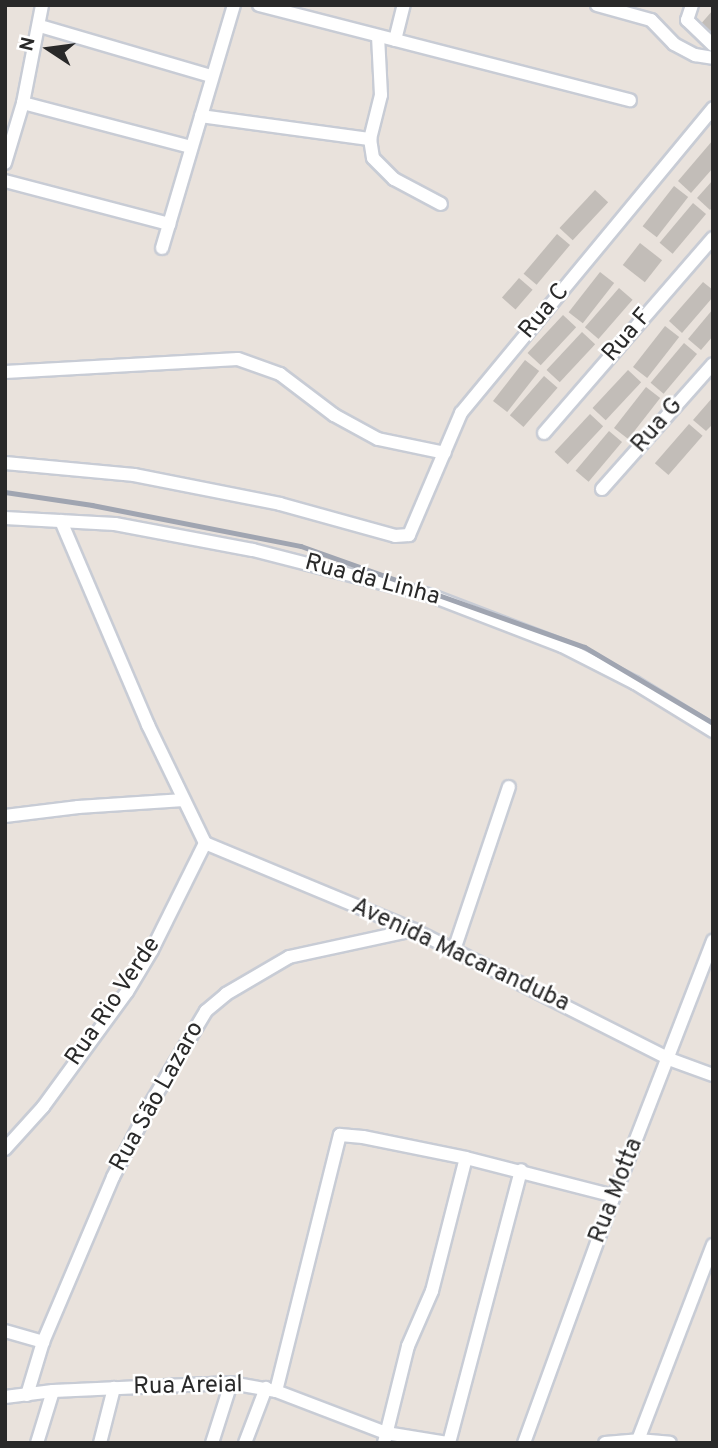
<!DOCTYPE html>
<html>
<head>
<meta charset="utf-8">
<style>
  body { margin:0 }
  #map { position:relative; width:718px; height:1448px; overflow:hidden; background:#e9e2dc; font-family:Overpass,sans-serif }
  div>[style] { position:absolute }
  .building>* { inset:0; background:#c2bdb8; transform-origin:0 0 }
  .roads { filter:drop-shadow(2px 0 #c8ccd5) drop-shadow(-2px 0 #c8ccd5) drop-shadow(0 2px #c8ccd5) drop-shadow(0 -2px #c8ccd5) }
  .street>* { height:12px; margin:-6px; padding:0 6px; transform-origin:6px; border-radius:6px; background:#fff }
  .rail>* { height:4.5px; margin:-2.25px; padding:0 2.25px; transform-origin:2.25px; border-radius:2.25px; background:#a0a5b1 }
  span { translate:-50% -50%; white-space:nowrap; text-align:center; line-height:1.15; -webkit-text-stroke:5px #fff; paint-order:stroke }
  .street-label { font-size:24px; color:#292929 }
  .frame { position:absolute; inset:0; border:7px solid #292929; pointer-events:none }
  .north { position:absolute; left:14px; top:14px; width:70px; height:70px; -webkit-text-stroke:5px #fff; paint-order:stroke; rotate:283deg; font-size:19px; font-weight:700; line-height:28px; text-align:center; color:#292929 }
  .north::after { content:''; display:block; margin:auto; width:24px; height:32px; background:#292929; clip-path:polygon(50% 0,100% 100%,50% 72%,0 100%) }
</style>
</head>
<body>
<div id="map">
  <div class="building">
    <i style="clip-path:polygon(713px 10px,713px 37px,699px 26px)"></i>
    <i style="clip-path:polygon(713px 140px,713px 168px,691px 193px,678px 181px)"></i>
    <i style="clip-path:polygon(713px 180px,713px 207px,710px 210px,697px 198px)"></i>
    <i style="left:674px;top:186px;width:18px;height:51px;rotate:38deg"></i>
    <i style="left:595px;top:190px;width:18px;height:52px;rotate:43deg"></i>
    <i style="left:693px;top:203px;width:17px;height:52px;rotate:40deg"></i>
    <i style="left:557px;top:234px;width:17px;height:52px;rotate:40deg"></i>
    <i style="left:640px;top:243px;width:28px;height:28px;rotate:38deg"></i>
    <i style="left:600px;top:272px;width:18px;height:51px;rotate:38deg"></i>
    <i style="left:519px;top:278px;width:18px;height:26px;rotate:41deg"></i>
    <i style="clip-path:polygon(703px 282px,713px 290px,713px 297px,682px 333px,669px 321px)"></i>
    <i style="left:619px;top:288px;width:18px;height:52px;rotate:41deg"></i>
    <i style="clip-path:polygon(713px 309px,713px 336px,701px 350px,688px 339px)"></i>
    <i style="left:563px;top:315px;width:18px;height:52px;rotate:43deg"></i>
    <i style="left:665px;top:326px;width:18px;height:52px;rotate:38deg"></i>
    <i style="left:582px;top:332px;width:18px;height:52px;rotate:43deg"></i>
    <i style="left:684px;top:343px;width:17px;height:52px;rotate:40deg"></i>
    <i style="left:525px;top:360px;width:18px;height:52px;rotate:38deg"></i>
    <i style="left:628px;top:370px;width:18px;height:52px;rotate:43deg"></i>
    <i style="left:544px;top:376px;width:18px;height:52px;rotate:41deg"></i>
    <i style="left:646px;top:387px;width:18px;height:52px;rotate:38deg"></i>
    <i style="clip-path:polygon(713px 397px,713px 424px,706px 431px,693px 420px)"></i>
    <i style="left:590px;top:414px;width:18px;height:52px;rotate:43deg"></i>
    <i style="left:689px;top:424px;width:18px;height:52px;rotate:41deg"></i>
    <i style="left:609px;top:431px;width:17px;height:52px;rotate:40deg"></i>
  </div>
  <div class="roads">
    <div class="street">
      <i style="left:259px;top:5px;width:383px;rotate:14.4deg"></i>
      <i style="left:597px;top:5px;width:56px;rotate:15.5deg"></i>
      <i style="left:651px;top:20px;width:33px;rotate:46deg"></i>
      <i style="left:674px;top:44px;width:24px;rotate:28deg"></i>
      <i style="left:695px;top:55px;width:18px;rotate:9deg"></i>
      <i style="left:692px;top:5px;width:16px;rotate:108deg"></i>
      <i style="left:687px;top:20px;width:36px;rotate:44deg"></i>
      <i style="left:40px;top:26px;width:178px;rotate:16.3deg"></i>
      <i style="left:378px;top:36px;width:59px;rotate:87.1deg"></i>
      <i style="left:381px;top:95px;width:45px;rotate:104deg"></i>
      <i style="left:370px;top:139px;width:19px;rotate:81deg"></i>
      <i style="left:373px;top:158px;width:30px;rotate:45deg"></i>
      <i style="left:394px;top:179px;width:53px;rotate:28deg"></i>
      <i style="left:395px;top:40px;width:36px;rotate:-76deg"></i>
      <i style="left:23px;top:103px;width:174px;rotate:14.7deg"></i>
      <i style="left:201px;top:116px;width:171px;rotate:7.8deg"></i>
      <i style="left:5px;top:163px;width:63px;rotate:-73.3deg"></i>
      <i style="left:23px;top:103px;width:100px;rotate:-79deg"></i>
      <i style="left:5px;top:181px;width:170px;rotate:14.7deg"></i>
      <i style="left:162px;top:248px;width:253px;rotate:-73.5deg"></i>
      <i style="left:5px;top:372px;width:233px;rotate:-3.2deg"></i>
      <i style="left:238px;top:359px;width:45px;rotate:19.7deg"></i>
      <i style="left:280px;top:374px;width:68px;rotate:37.2deg"></i>
      <i style="left:334px;top:415px;width:50px;rotate:28.6deg"></i>
      <i style="left:378px;top:439px;width:68px;rotate:11.8deg"></i>
      <i style="left:544px;top:433px;width:258px;rotate:-49.1deg"></i>
      <i style="left:5px;top:463px;width:130px;rotate:5.3deg"></i>
      <i style="left:134px;top:475px;width:149px;rotate:11.2deg"></i>
      <i style="left:280px;top:504px;width:119px;rotate:15.5deg"></i>
      <i style="left:395px;top:536px;width:14px;rotate:-4deg"></i>
      <i style="left:409px;top:535px;width:133px;rotate:-66.9deg"></i>
      <i style="left:461px;top:413px;width:396px;rotate:-50.4deg"></i>
      <i style="left:602px;top:489px;width:167px;rotate:-48.4deg"></i>
      <i style="left:5px;top:518px;width:110px;rotate:3.1deg"></i>
      <i style="left:115px;top:524px;width:140px;rotate:10.7deg"></i>
      <i style="left:253px;top:550px;width:185px;rotate:14.4deg"></i>
      <i style="left:432px;top:596px;width:139px;rotate:21deg"></i>
      <i style="left:562px;top:646px;width:82px;rotate:26.9deg"></i>
      <i style="left:635px;top:683px;width:92px;rotate:31.6deg"></i>
      <i style="left:61px;top:521px;width:222px;rotate:66.9deg"></i>
      <i style="left:148px;top:725px;width:131px;rotate:64.2deg"></i>
      <i style="left:5px;top:816px;width:74px;rotate:-7deg"></i>
      <i style="left:78px;top:807px;width:106px;rotate:-3.8deg"></i>
      <i style="left:205px;top:843px;width:226px;rotate:22.6deg"></i>
      <i style="left:414px;top:930px;width:286px;rotate:26.8deg"></i>
      <i style="left:669px;top:1059px;width:47px;rotate:20deg"></i>
      <i style="left:454px;top:950px;width:172px;rotate:-71.4deg"></i>
      <i style="left:5px;top:1149px;width:57px;rotate:-47.9deg"></i>
      <i style="left:43px;top:1107px;width:142px;rotate:-53.9deg"></i>
      <i style="left:127px;top:992px;width:49px;rotate:-59.2deg"></i>
      <i style="left:152px;top:950px;width:119px;rotate:-63.6deg"></i>
      <i style="left:5px;top:1331px;width:40px;rotate:16deg"></i>
      <i style="left:276px;top:1391px;width:264px;rotate:-76deg"></i>
      <i style="left:340px;top:1135px;width:23px;rotate:5deg"></i>
      <i style="left:363px;top:1137px;width:105px;rotate:11.5deg"></i>
      <i style="left:466px;top:1158px;width:153px;rotate:14.4deg"></i>
      <i style="left:27px;top:1395px;width:55px;rotate:-73.2deg"></i>
      <i style="left:43px;top:1342px;width:179px;rotate:-67deg"></i>
      <i style="left:113px;top:1177px;width:83px;rotate:-62.8deg"></i>
      <i style="left:151px;top:1103px;width:107px;rotate:-59.1deg"></i>
      <i style="left:206px;top:1011px;width:26px;rotate:-40deg"></i>
      <i style="left:226px;top:994px;width:73px;rotate:-30.4deg"></i>
      <i style="left:289px;top:957px;width:128px;rotate:-12.2deg"></i>
      <i style="left:5px;top:1397px;width:48px;rotate:-7.1deg"></i>
      <i style="left:53px;top:1391px;width:178px;rotate:-2.6deg"></i>
      <i style="left:231px;top:1383px;width:46px;rotate:10.1deg"></i>
      <i style="left:276px;top:1391px;width:118px;rotate:20.9deg"></i>
      <i style="left:386px;top:1433px;width:62px;rotate:9.3deg"></i>
      <i style="left:638px;top:1440px;width:209px;rotate:-69deg"></i>
      <i style="left:37px;top:1443px;width:54px;rotate:-72.9deg"></i>
      <i style="left:100px;top:1443px;width:57px;rotate:-75.7deg"></i>
      <i style="left:212px;top:1443px;width:63px;rotate:-72.4deg"></i>
      <i style="left:245px;top:1443px;width:59px;rotate:-69.1deg"></i>
      <i style="left:384px;top:1443px;width:100px;rotate:-76.1deg"></i>
      <i style="left:408px;top:1346px;width:60px;rotate:-66.4deg"></i>
      <i style="left:432px;top:1291px;width:137px;rotate:-75.7deg"></i>
      <i style="left:449px;top:1443px;width:282px;rotate:-75.2deg"></i>
      <i style="left:524px;top:1443px;width:263px;rotate:-70deg"></i>
      <i style="left:614px;top:1196px;width:274px;rotate:-68.8deg"></i>
      <i style="left:605px;top:1443px;width:33px;rotate:-5deg"></i>
      <i style="left:638px;top:1440px;width:32px;rotate:5deg"></i>
    </div>
  </div>
  <div class="rail">
    <i style="left:5px;top:492px;width:88px;rotate:8.5deg"></i>
    <i style="left:92px;top:505px;width:213px;rotate:11.1deg"></i>
    <i style="left:301px;top:546px;width:301px;rotate:19.6deg"></i>
    <i style="left:585px;top:647px;width:149px;rotate:30.7deg"></i>
  </div>
  <div class="street-label">
    <span style="left:545px;top:312px;rotate:-50deg">Rua C</span>
    <span style="left:628px;top:336px;rotate:-49deg">Rua F</span>
    <span style="left:658px;top:426px;rotate:-49deg">Rua G</span>
    <span style="left:372px;top:581px;rotate:15deg">Rua da Linha</span>
    <span style="left:460px;top:956px;rotate:25deg">Avenida Macaranduba</span>
    <span style="left:114px;top:1002px;rotate:-56deg">Rua Rio Verde</span>
    <span style="left:158px;top:1097px;rotate:-61deg">Rua São Lazaro</span>
    <span style="left:617px;top:1191px;rotate:-69deg">Rua Motta</span>
    <span style="left:188px;top:1387px;rotate:-1deg">Rua Areial</span>
  </div>
  <div class="frame"></div>
  <div class="north">N</div>
</div>
</body>
</html>
